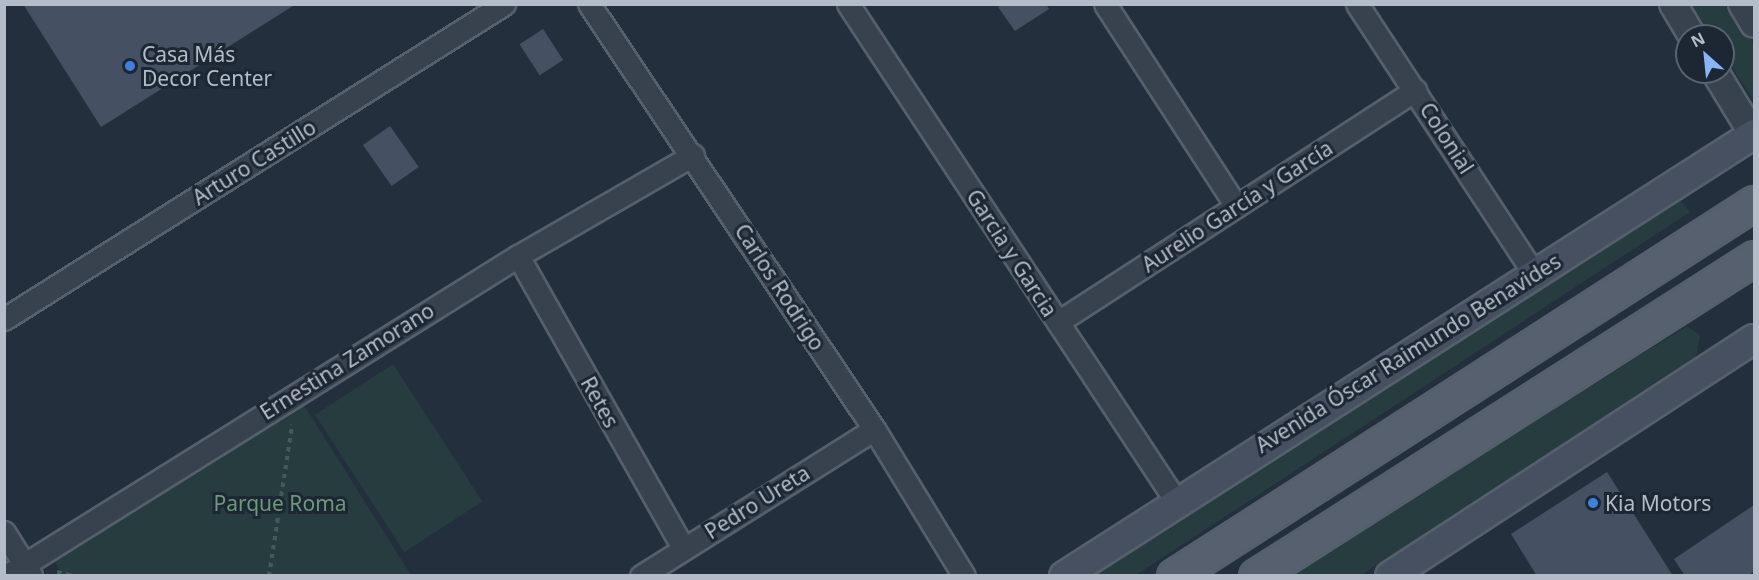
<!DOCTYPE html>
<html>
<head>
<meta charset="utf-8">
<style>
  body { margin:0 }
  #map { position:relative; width:1759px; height:580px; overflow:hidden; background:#242f3e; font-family:"Noto Sans",sans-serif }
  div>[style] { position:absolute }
  .green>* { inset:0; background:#263c3f; transform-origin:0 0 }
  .building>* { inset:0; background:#455162; transform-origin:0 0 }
  .path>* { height:4px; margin-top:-2px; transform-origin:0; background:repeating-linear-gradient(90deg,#44595c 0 4.5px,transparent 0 9px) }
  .roads { filter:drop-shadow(2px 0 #565f6c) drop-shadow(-2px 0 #565f6c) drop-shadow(0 2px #565f6c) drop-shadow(0 -2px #565f6c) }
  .minor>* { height:21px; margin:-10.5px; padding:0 10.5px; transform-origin:10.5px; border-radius:10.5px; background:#38414e }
  .tertiary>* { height:26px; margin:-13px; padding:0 13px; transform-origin:13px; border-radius:13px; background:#38414e }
  .secondary>* { height:28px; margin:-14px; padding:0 14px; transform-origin:14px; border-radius:14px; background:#465061 }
  .primary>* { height:33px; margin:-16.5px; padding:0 16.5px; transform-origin:16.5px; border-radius:16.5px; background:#56606e }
  .dots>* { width:16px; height:16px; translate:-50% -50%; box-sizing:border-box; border:3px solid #1d2633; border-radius:50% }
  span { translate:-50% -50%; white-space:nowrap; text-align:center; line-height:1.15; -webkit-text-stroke:6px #1d2633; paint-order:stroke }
  .poi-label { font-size:21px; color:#b4bcc9 }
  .left { translate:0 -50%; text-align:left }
  .street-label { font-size:21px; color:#b4bcc9 }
  .park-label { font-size:21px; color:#6b9a76 }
  .frame { position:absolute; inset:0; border:6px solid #b4bcc9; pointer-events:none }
  .north { position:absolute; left:1675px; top:24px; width:60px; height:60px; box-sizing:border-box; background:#1d2633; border:2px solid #59626f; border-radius:50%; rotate:333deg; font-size:16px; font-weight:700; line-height:24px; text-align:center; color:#b4bcc9 }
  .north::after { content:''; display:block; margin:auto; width:21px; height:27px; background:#8ab4f8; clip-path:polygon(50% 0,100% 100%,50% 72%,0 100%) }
</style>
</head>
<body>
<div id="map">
  <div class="green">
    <i style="clip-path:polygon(1692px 5px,1730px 5px,1754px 44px,1754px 101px,1723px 54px,1723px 36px,1712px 36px)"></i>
    <i style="clip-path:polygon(1678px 197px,1690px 212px,1136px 575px,1090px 576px)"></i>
    <i style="clip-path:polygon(1687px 326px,1700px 335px,1696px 357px,1361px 575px,1290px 575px)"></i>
    <i style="left:393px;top:364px;width:164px;height:93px;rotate:57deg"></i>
    <i style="clip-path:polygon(302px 402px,411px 575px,63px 576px,53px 559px)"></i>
  </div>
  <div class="building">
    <i style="clip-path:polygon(23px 4px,296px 4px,101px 127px)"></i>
    <i style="clip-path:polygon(1002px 4px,1046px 4px,1049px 9px,1015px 31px,998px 7px)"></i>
    <i style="left:543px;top:29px;width:37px;height:28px;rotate:57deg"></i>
    <i style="left:390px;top:126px;width:50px;height:33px;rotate:55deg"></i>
    <i style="clip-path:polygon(1607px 472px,1673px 576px,1537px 576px,1511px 534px)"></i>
    <i style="clip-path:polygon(1754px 505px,1754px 571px,1748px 576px,1685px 576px,1674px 559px)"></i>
  </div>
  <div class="path">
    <i style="left:57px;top:572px;width:17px;rotate:13deg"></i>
    <i style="left:269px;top:576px;width:153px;rotate:-81.3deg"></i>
  </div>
  <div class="roads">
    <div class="minor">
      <i style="left:589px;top:4px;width:512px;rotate:56.15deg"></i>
      <i style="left:874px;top:429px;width:172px;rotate:58.5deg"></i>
      <i style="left:848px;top:4px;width:595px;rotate:56.58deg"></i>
      <i style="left:1105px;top:4px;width:241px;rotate:57deg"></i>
      <i style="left:1357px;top:4px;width:322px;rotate:56.7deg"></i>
      <i style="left:518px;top:256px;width:335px;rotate:60.5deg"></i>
      <i style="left:4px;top:319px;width:591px;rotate:-32.21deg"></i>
      <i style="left:1058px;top:322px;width:426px;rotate:-33deg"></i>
      <i style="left:4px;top:532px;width:51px;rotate:57.9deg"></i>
      <i style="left:6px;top:576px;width:604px;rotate:-32.01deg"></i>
      <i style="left:518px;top:256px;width:202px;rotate:-30deg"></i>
      <i style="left:641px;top:576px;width:275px;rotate:-32.2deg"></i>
    </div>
    <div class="tertiary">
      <i style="left:1673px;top:4px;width:37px;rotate:59deg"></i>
      <i style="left:1742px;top:4px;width:23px;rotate:59deg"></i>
      <i style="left:1715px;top:72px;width:75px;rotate:58.6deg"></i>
    </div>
    <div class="secondary">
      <i style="left:1064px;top:576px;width:819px;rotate:-32.64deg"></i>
      <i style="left:1390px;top:576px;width:434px;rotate:-33.1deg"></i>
    </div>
    <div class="primary">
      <i style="left:1174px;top:576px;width:690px;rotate:-32.75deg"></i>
      <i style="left:1256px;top:576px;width:591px;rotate:-32.56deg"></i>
    </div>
  </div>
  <div class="dots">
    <i style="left:130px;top:66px;background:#3f7fe0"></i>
    <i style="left:1593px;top:503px;background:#3f7fe0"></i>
  </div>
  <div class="poi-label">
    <span class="left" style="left:142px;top:66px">Casa Más<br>Decor Center</span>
    <span class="left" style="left:1605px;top:503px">Kia Motors</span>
  </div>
  <div class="street-label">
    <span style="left:1447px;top:138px;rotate:57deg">Colonial</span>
    <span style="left:254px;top:162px;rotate:-32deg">Arturo Castillo</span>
    <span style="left:1237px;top:206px;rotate:-33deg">Aurelio García y García</span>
    <span style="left:1012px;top:253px;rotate:57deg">Garcia y Garcia</span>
    <span style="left:780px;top:287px;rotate:57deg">Carlos Rodrigo</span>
    <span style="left:1408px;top:353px;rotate:-32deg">Avenida Óscar Raimundo Benavides</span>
    <span style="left:347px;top:361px;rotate:-32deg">Ernestina Zamorano</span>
    <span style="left:600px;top:402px;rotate:61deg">Retes</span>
    <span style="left:757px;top:502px;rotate:-32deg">Pedro Ureta</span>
  </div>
  <div class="park-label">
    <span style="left:280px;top:503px">Parque Roma</span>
  </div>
  <div class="frame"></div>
  <div class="north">N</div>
</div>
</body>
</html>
